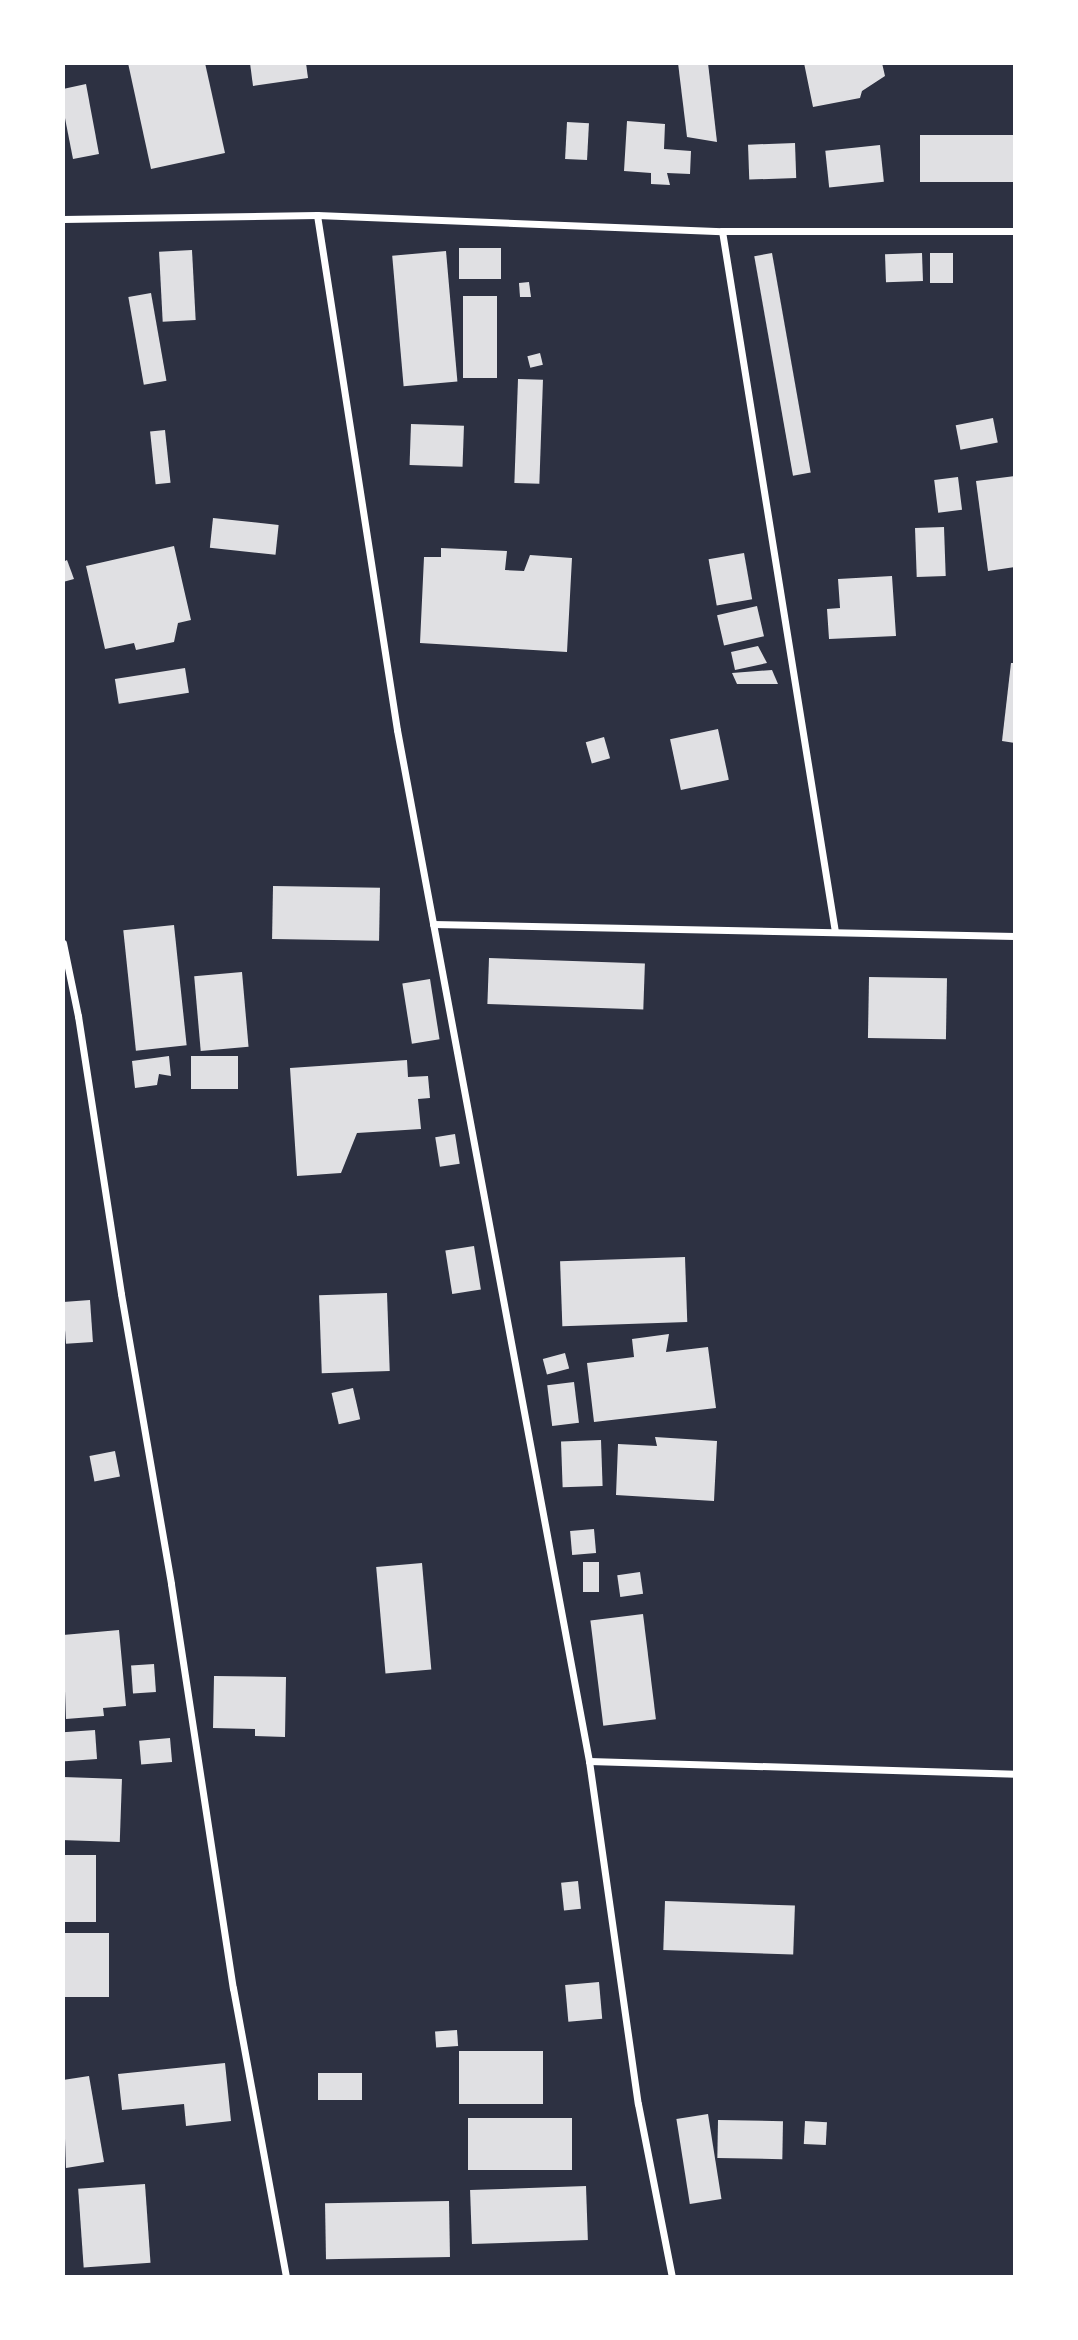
<!DOCTYPE html>
<html>
<head>
<meta charset="utf-8">
<style>
  body { margin:0 }
  #map { position:relative; width:1078px; height:2340px; overflow:hidden; background:#2d3142; font-family:"PT Sans",sans-serif }
  div>[style] { position:absolute }
  .building>* { inset:0; background:#e0e0e3; transform-origin:0 0 }
  .minor>* { height:7px; margin:-3.5px; padding:0 3.5px; transform-origin:3.5px; border-radius:3.5px; background:#fff }
  span { translate:-50% -50%; white-space:nowrap; text-align:center; line-height:1.15; -webkit-text-stroke:6px #fff; paint-order:stroke }
  .frame { position:absolute; inset:0; border:65px solid #fff; pointer-events:none }
</style>
</head>
<body>
<div id="map">
  <div class="building">
    <i style="clip-path:polygon(128px 63px,205px 63px,225px 153px,151px 169px)"></i>
    <i style="clip-path:polygon(250px 63px,306px 63px,308px 78px,253px 86px)"></i>
    <i style="clip-path:polygon(678px 63px,708px 63px,717px 142px,687px 137px)"></i>
    <i style="clip-path:polygon(804px 63px,882px 63px,885px 76px,862px 91px,860px 98px,813px 107px)"></i>
    <i style="clip-path:polygon(86px 84px,99px 154px,73px 159px,63px 108px,63px 89px)"></i>
    <i style="clip-path:polygon(627px 121px,665px 124px,664px 149px,691px 151px,690px 174px,667px 173px,670px 185px,651px 184px,651px 173px,624px 171px)"></i>
    <i style="left:567px;top:122px;width:22px;height:37px;rotate:3deg"></i>
    <i style="left:1015px;top:135px;width:47px;height:95px;rotate:90deg"></i>
    <i style="left:795px;top:143px;width:35px;height:47px;rotate:88deg"></i>
    <i style="left:880px;top:145px;width:37px;height:55px;rotate:84deg"></i>
    <i style="left:459px;top:248px;width:42px;height:31px"></i>
    <i style="left:192px;top:250px;width:70px;height:33px;rotate:87deg"></i>
    <i style="left:446px;top:251px;width:131px;height:54px;rotate:85deg"></i>
    <i style="left:772px;top:253px;width:223px;height:18px;rotate:80deg"></i>
    <i style="left:922px;top:253px;width:28px;height:37px;rotate:88deg"></i>
    <i style="left:930px;top:253px;width:23px;height:30px"></i>
    <i style="clip-path:polygon(529px 282px,531px 297px,520px 297px,519px 283px)"></i>
    <i style="left:151px;top:293px;width:89px;height:23px;rotate:80deg"></i>
    <i style="left:463px;top:296px;width:34px;height:82px"></i>
    <i style="left:540px;top:353px;width:12px;height:13px;rotate:76deg"></i>
    <i style="left:518px;top:379px;width:25px;height:104px;rotate:2deg"></i>
    <i style="left:993px;top:418px;width:25px;height:38px;rotate:79deg"></i>
    <i style="left:411px;top:424px;width:53px;height:41px;rotate:2deg"></i>
    <i style="left:165px;top:430px;width:53px;height:15px;rotate:84deg"></i>
    <i style="clip-path:polygon(1015px 476px,1015px 567px,988px 571px,976px 481px)"></i>
    <i style="left:958px;top:477px;width:33px;height:24px;rotate:83deg"></i>
    <i style="left:213px;top:518px;width:66px;height:30px;rotate:6deg"></i>
    <i style="left:944px;top:527px;width:49px;height:29px;rotate:88deg"></i>
    <i style="clip-path:polygon(174px 546px,191px 620px,178px 623px,174px 642px,136px 650px,134px 643px,105px 649px,86px 566px)"></i>
    <i style="clip-path:polygon(441px 548px,507px 551px,505px 570px,524px 571px,530px 555px,572px 558px,567px 652px,420px 643px,424px 557px,441px 557px)"></i>
    <i style="left:744px;top:553px;width:47px;height:36px;rotate:80deg"></i>
    <i style="clip-path:polygon(67px 560px,74px 579px,63px 582px,63px 562px)"></i>
    <i style="clip-path:polygon(892px 576px,896px 636px,829px 639px,827px 609px,840px 608px,838px 579px)"></i>
    <i style="left:757px;top:606px;width:31px;height:41px;rotate:77deg"></i>
    <i style="clip-path:polygon(758px 646px,767px 663px,735px 670px,731px 652px)"></i>
    <i style="clip-path:polygon(1011px 663px,1015px 663px,1015px 743px,1002px 741px)"></i>
    <i style="left:185px;top:668px;width:25px;height:71px;rotate:81deg"></i>
    <i style="clip-path:polygon(772px 670px,778px 684px,737px 684px,732px 673px)"></i>
    <i style="left:718px;top:729px;width:52px;height:49px;rotate:78deg"></i>
    <i style="left:604px;top:737px;width:22px;height:19px;rotate:74deg"></i>
    <i style="left:273px;top:886px;width:107px;height:53px;rotate:1deg"></i>
    <i style="left:174px;top:925px;width:121px;height:51px;rotate:84deg"></i>
    <i style="left:489px;top:958px;width:156px;height:46px;rotate:2deg"></i>
    <i style="left:242px;top:972px;width:75px;height:48px;rotate:85deg"></i>
    <i style="left:869px;top:977px;width:78px;height:61px;rotate:1deg"></i>
    <i style="left:430px;top:979px;width:61px;height:28px;rotate:81deg"></i>
    <i style="clip-path:polygon(169px 1056px,171px 1076px,159px 1074px,157px 1085px,135px 1088px,132px 1061px)"></i>
    <i style="left:191px;top:1056px;width:47px;height:33px"></i>
    <i style="clip-path:polygon(407px 1060px,408px 1077px,428px 1076px,430px 1098px,418px 1099px,421px 1129px,357px 1133px,341px 1173px,297px 1176px,290px 1068px)"></i>
    <i style="left:455px;top:1134px;width:30px;height:20px;rotate:81deg"></i>
    <i style="left:474px;top:1246px;width:44px;height:29px;rotate:81deg"></i>
    <i style="left:685px;top:1257px;width:65px;height:125px;rotate:88deg"></i>
    <i style="left:387px;top:1293px;width:78px;height:68px;rotate:88deg"></i>
    <i style="left:90px;top:1300px;width:42px;height:27px;rotate:86deg"></i>
    <i style="clip-path:polygon(669px 1334px,666px 1352px,708px 1347px,716px 1408px,594px 1422px,587px 1363px,634px 1357px,632px 1339px)"></i>
    <i style="left:565px;top:1353px;width:16px;height:23px;rotate:75deg"></i>
    <i style="left:574px;top:1382px;width:41px;height:27px;rotate:83deg"></i>
    <i style="left:353px;top:1388px;width:32px;height:22px;rotate:77deg"></i>
    <i style="clip-path:polygon(655px 1437px,717px 1441px,714px 1501px,616px 1495px,618px 1444px,657px 1446px)"></i>
    <i style="left:601px;top:1440px;width:46px;height:40px;rotate:88deg"></i>
    <i style="left:115px;top:1451px;width:26px;height:26px;rotate:79deg"></i>
    <i style="left:594px;top:1529px;width:24px;height:24px;rotate:85deg"></i>
    <i style="left:583px;top:1562px;width:16px;height:30px"></i>
    <i style="left:422px;top:1563px;width:107px;height:46px;rotate:85deg"></i>
    <i style="left:640px;top:1572px;width:22px;height:23px;rotate:82deg"></i>
    <i style="left:643px;top:1614px;width:106px;height:53px;rotate:83deg"></i>
    <i style="clip-path:polygon(119px 1630px,126px 1706px,103px 1708px,104px 1716px,66px 1719px,63px 1635px)"></i>
    <i style="left:154px;top:1664px;width:28px;height:23px;rotate:86deg"></i>
    <i style="clip-path:polygon(214px 1676px,286px 1677px,285px 1737px,255px 1736px,255px 1729px,213px 1728px)"></i>
    <i style="left:95px;top:1730px;width:29px;height:32px;rotate:86deg"></i>
    <i style="left:170px;top:1738px;width:24px;height:31px;rotate:85deg"></i>
    <i style="left:63px;top:1777px;width:59px;height:63px;rotate:2deg"></i>
    <i style="left:63px;top:1855px;width:33px;height:67px"></i>
    <i style="left:578px;top:1881px;width:28px;height:17px;rotate:84deg"></i>
    <i style="left:665px;top:1901px;width:130px;height:49px;rotate:2deg"></i>
    <i style="left:63px;top:1933px;width:46px;height:64px"></i>
    <i style="left:599px;top:1982px;width:37px;height:34px;rotate:85deg"></i>
    <i style="left:457px;top:2030px;width:16px;height:22px;rotate:86deg"></i>
    <i style="left:459px;top:2051px;width:84px;height:53px"></i>
    <i style="clip-path:polygon(225px 2063px,231px 2121px,186px 2126px,184px 2104px,122px 2110px,118px 2074px)"></i>
    <i style="left:362px;top:2073px;width:27px;height:44px;rotate:90deg"></i>
    <i style="clip-path:polygon(89px 2076px,104px 2162px,66px 2168px,63px 2080px)"></i>
    <i style="left:708px;top:2114px;width:86px;height:32px;rotate:81deg"></i>
    <i style="left:572px;top:2118px;width:52px;height:104px;rotate:90deg"></i>
    <i style="left:718px;top:2120px;width:65px;height:38px;rotate:1deg"></i>
    <i style="left:805px;top:2121px;width:22px;height:23px;rotate:3deg"></i>
    <i style="left:145px;top:2184px;width:79px;height:67px;rotate:86deg"></i>
    <i style="left:586px;top:2186px;width:54px;height:116px;rotate:88deg"></i>
    <i style="left:449px;top:2201px;width:56px;height:124px;rotate:89deg"></i>
  </div>
  <div class="minor">
    <i style="left:317px;top:215px;width:521px;rotate:81.17deg"></i>
    <i style="left:397px;top:730px;width:1049px;rotate:79.45deg"></i>
    <i style="left:589px;top:1761px;width:346px;rotate:81.9deg"></i>
    <i style="left:638px;top:2104px;width:176px;rotate:78.9deg"></i>
    <i style="left:63px;top:219px;width:254px;rotate:-0.9deg"></i>
    <i style="left:317px;top:215px;width:405px;rotate:2.3deg"></i>
    <i style="left:722px;top:231px;width:293px"></i>
    <i style="left:722px;top:231px;width:710px;rotate:80.84deg"></i>
    <i style="left:433px;top:924px;width:582px;rotate:1.18deg"></i>
    <i style="left:63px;top:943px;width:75px;rotate:78.4deg"></i>
    <i style="left:78px;top:1016px;width:281px;rotate:81.2deg"></i>
    <i style="left:121px;top:1294px;width:294px;rotate:80.2deg"></i>
    <i style="left:171px;top:1584px;width:409px;rotate:81.3deg"></i>
    <i style="left:233px;top:1988px;width:294px;rotate:79.6deg"></i>
    <i style="left:589px;top:1761px;width:426px;rotate:1.7deg"></i>
  </div>
  <div class="frame"></div>
</div>
</body>
</html>
